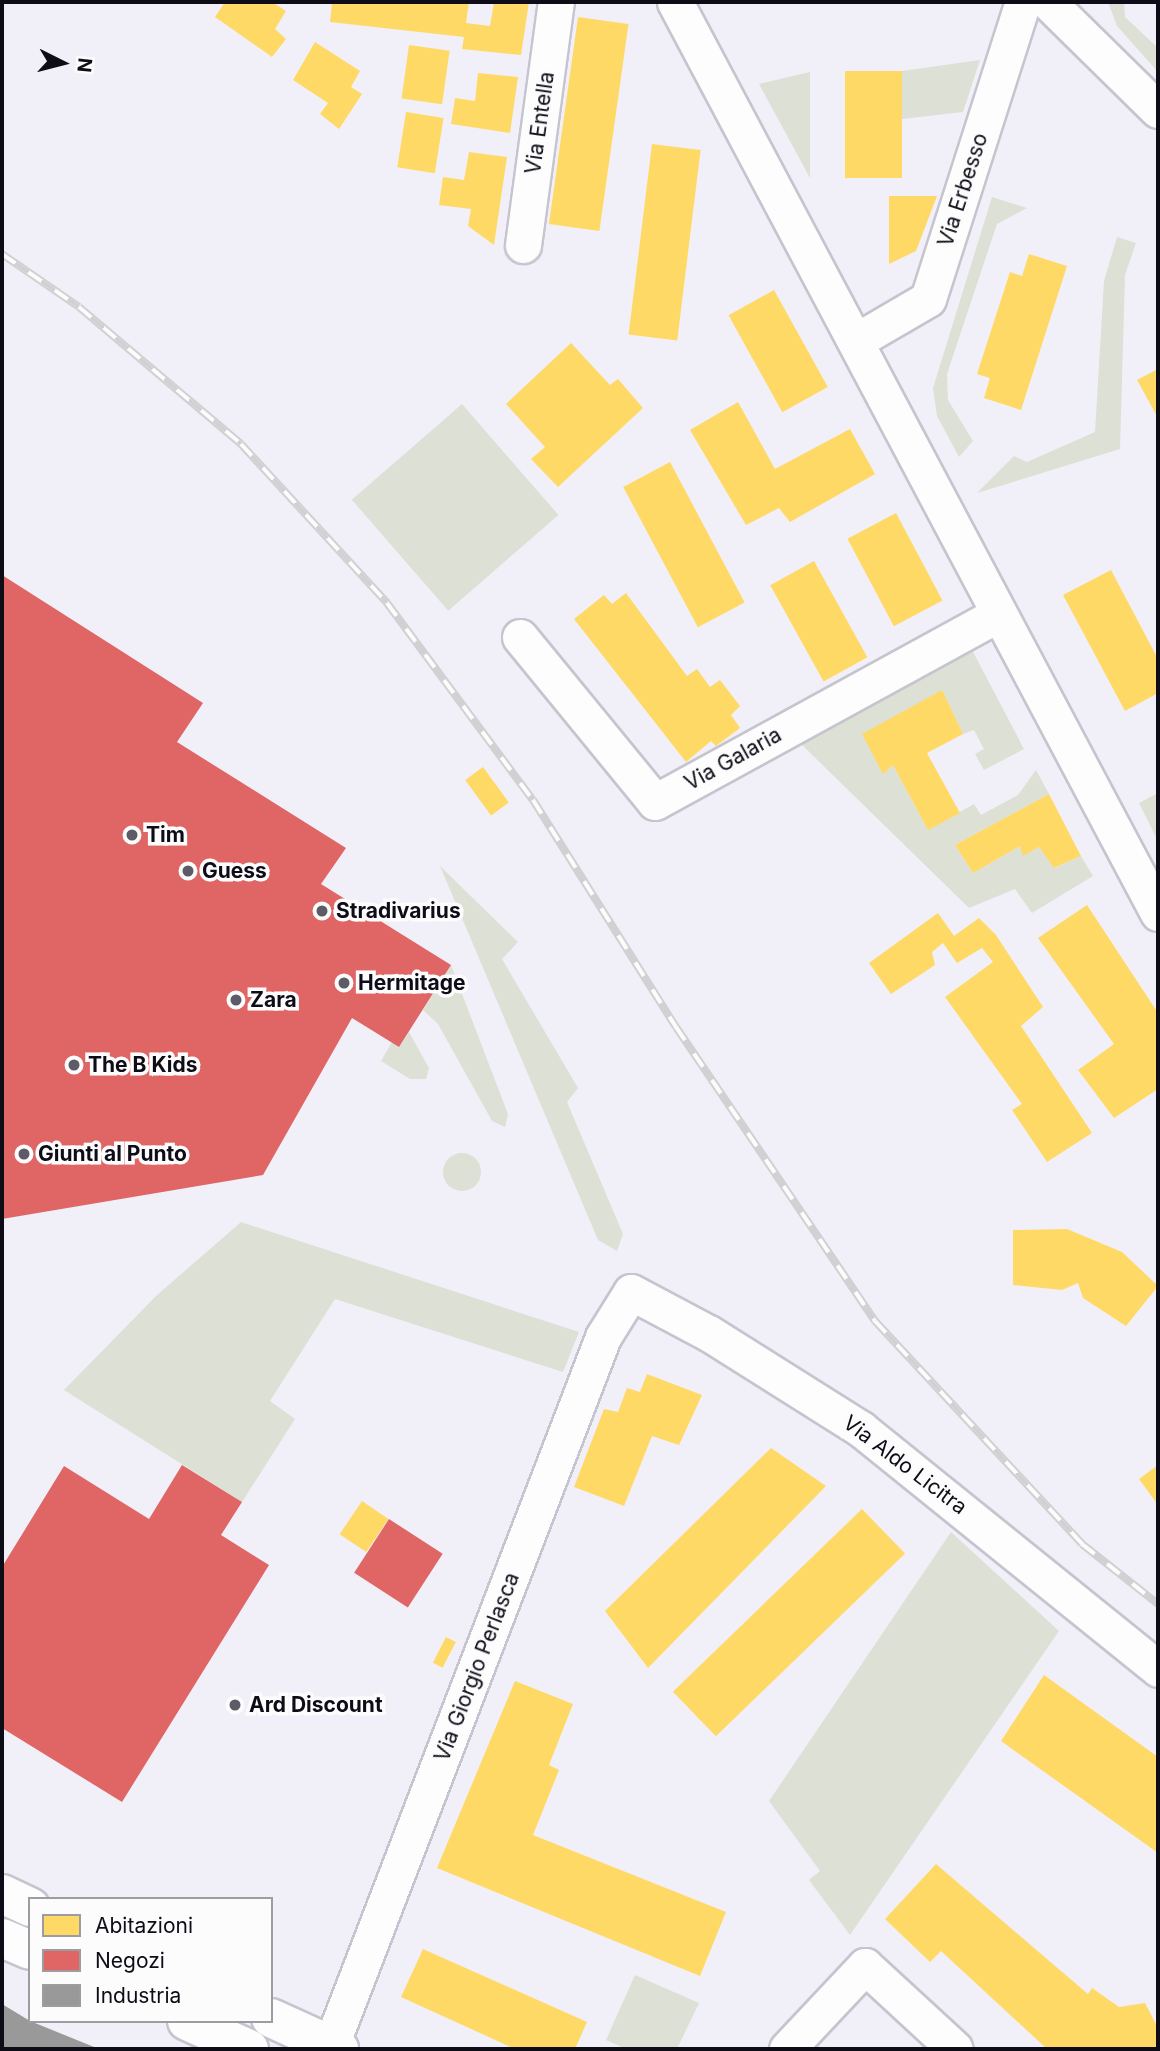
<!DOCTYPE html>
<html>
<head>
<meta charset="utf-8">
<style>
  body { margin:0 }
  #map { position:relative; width:1160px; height:2051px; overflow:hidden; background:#f1f0f8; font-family:Inter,sans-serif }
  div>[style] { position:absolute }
  .green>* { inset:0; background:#dde0d4; transform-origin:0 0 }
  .round { border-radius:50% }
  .homes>* { inset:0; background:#ffd966; transform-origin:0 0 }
  .shops>* { inset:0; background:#e06666; transform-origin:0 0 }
  .industry>* { inset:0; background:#999 }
  .roads { filter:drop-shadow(2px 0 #c6c4ce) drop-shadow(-2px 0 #c6c4ce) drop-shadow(0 2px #c6c4ce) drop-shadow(0 -2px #c6c4ce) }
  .minor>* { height:35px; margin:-17.5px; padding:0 17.5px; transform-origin:17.5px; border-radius:17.5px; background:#fdfdfe }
  .major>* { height:38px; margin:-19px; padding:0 19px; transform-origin:19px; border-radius:19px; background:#fdfdfe }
  .rail>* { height:8px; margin-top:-4px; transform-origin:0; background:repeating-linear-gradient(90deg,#fcfcfc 0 16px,#d1d1d3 0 32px); box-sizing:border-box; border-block:2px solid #d1d1d3 }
  .dots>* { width:19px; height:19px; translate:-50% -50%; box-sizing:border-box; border:4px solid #fcfcfc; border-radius:50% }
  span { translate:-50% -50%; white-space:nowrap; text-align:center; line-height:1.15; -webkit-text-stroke:7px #fcfcfc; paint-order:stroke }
  .street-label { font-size:21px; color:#0e0c17 }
  .poi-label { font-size:21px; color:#0e0c17; font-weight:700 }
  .left { translate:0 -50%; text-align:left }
  .frame { position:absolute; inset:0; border:4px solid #0e0c17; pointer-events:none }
  .legend { position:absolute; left:28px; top:1897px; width:245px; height:126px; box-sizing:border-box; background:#fcfcfc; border:2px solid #9d9ca0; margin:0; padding:9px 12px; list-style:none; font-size:21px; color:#0e0c17 }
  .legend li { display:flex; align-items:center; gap:14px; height:35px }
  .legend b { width:35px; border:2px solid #9d9ca0 }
  .north { position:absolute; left:28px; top:28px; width:70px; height:70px; -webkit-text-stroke:5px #fcfcfc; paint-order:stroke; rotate:96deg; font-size:19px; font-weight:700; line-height:28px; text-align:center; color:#0e0c17 }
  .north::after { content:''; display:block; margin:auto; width:24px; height:32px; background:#0e0c17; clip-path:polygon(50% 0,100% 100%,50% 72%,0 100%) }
</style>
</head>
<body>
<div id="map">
  <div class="green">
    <i style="clip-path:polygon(1108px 2px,1124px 2px,1125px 17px,1158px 48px,1158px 72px,1117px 26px)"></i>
    <i style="clip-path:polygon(980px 60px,963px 112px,902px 119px,902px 71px)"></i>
    <i style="clip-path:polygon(810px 72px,810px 178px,759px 84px)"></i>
    <i style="clip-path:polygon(992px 197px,1027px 208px,997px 224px,947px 374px,948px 400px,973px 441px,959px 457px,937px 416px,933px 388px)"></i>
    <i style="clip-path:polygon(1117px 237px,1136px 243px,1125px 275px,1120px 449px,977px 493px,1014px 456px,1027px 462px,1095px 432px,1104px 281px)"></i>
    <i style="left:462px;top:404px;width:147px;height:146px;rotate:49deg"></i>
    <i style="clip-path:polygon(972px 650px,1024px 749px,984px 770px,975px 754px,984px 749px,974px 730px,963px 734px,942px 691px,884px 773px,893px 765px,928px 830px,974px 804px,981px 815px,1018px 795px,1036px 770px,1049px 794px,955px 845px,973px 873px,1020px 846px,1024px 855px,1039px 847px,1055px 868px,1081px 856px,1093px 876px,1032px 913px,1015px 889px,969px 908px,801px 744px)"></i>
    <i style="clip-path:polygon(1158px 793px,1158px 841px,1139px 803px)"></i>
    <i style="clip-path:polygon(440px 866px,518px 942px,502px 959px,578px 1088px,567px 1102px,623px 1234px,617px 1251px,598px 1240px)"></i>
    <i style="clip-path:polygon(451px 965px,508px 1114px,505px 1127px,492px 1121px,438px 1024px,423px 1010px)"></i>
    <i style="clip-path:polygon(409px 1032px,429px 1068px,426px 1079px,410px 1079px,381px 1061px,392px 1042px,399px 1047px)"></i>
    <i class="round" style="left:443px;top:1153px;width:38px;height:38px"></i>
    <i style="clip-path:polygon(241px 1222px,579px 1332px,563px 1372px,335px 1299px,270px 1401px,295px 1419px,242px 1502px,64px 1390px,156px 1296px)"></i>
    <i style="clip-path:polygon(951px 1532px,1059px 1631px,850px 1935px,809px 1880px,820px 1871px,769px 1801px)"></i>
    <i style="clip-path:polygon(635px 1975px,699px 2003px,677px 2049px,626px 2049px,606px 2040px)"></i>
  </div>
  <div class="homes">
    <i style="clip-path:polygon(225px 2px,272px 2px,286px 11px,275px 29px,286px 39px,272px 57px,215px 17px)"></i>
    <i style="clip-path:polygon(332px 2px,469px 2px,466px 23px,490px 26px,494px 2px,529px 2px,521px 55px,462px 49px,464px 37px,330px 22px)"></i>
    <i style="left:578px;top:17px;width:51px;height:209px;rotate:8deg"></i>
    <i style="clip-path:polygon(315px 42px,360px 71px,351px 87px,362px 94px,339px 129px,320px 114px,328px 103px,293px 80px)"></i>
    <i style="left:409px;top:45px;width:41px;height:54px;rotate:8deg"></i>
    <i style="left:902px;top:71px;width:107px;height:57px;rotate:90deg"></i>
    <i style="clip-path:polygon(478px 73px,518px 77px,510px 133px,451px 124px,455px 98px,475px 101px)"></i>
    <i style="left:406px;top:112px;width:38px;height:56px;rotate:9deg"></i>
    <i style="left:652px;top:144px;width:49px;height:192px;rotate:7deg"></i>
    <i style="clip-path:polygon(469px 152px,507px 157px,494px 245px,468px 226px,471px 209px,439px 205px,443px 177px,464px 180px)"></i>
    <i style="clip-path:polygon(889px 196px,937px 196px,916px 251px,889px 264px)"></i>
    <i style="clip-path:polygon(1029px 254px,1067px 266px,1021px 410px,984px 398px,990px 378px,977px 374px,1010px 272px,1022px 276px)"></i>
    <i style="left:774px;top:290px;width:111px;height:52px;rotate:61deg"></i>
    <i style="clip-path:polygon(571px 343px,610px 385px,618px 379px,643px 408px,558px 487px,531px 459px,545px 447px,506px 404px)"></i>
    <i style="clip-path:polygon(1158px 369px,1158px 418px,1137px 380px)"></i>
    <i style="clip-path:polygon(738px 402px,775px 469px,850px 429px,875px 474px,790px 522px,779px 508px,746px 525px,690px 430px)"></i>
    <i style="left:670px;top:462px;width:159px;height:53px;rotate:62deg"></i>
    <i style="left:896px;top:513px;width:99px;height:55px;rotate:62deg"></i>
    <i style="left:814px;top:561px;width:110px;height:50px;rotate:61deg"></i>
    <i style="clip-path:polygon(1111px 570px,1158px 659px,1158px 693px,1125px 711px,1063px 595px)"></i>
    <i style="clip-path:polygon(626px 593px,687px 676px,697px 669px,710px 687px,720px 680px,740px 706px,731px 715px,740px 728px,716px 746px,711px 741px,686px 762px,574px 619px,604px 595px,612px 604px)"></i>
    <i style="clip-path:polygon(942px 690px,963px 734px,927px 753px,960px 813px,928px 830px,893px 765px,883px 774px,862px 734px)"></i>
    <i style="left:483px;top:767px;width:44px;height:22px;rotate:54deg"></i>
    <i style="clip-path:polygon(1049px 794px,1081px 856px,1054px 868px,1039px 847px,1023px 856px,1020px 846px,973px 873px,955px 845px)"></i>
    <i style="clip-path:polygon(1087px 905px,1158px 1013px,1158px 1089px,1114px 1118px,1078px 1070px,1114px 1044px,1038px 938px)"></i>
    <i style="clip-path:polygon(938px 913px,954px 936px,979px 918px,996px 935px,1043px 1007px,1021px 1026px,1092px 1133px,1047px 1162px,1012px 1110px,1022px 1104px,945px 997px,993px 962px,982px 948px,957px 963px,943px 943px,932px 952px,935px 965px,891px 994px,869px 963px)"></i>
    <i style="clip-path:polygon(1067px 1229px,1122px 1252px,1158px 1286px,1126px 1326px,1083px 1298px,1078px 1283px,1062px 1290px,1013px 1285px,1013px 1230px)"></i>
    <i style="clip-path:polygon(647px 1374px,702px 1395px,679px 1445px,652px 1436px,624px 1506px,574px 1487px,604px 1409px,618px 1412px,627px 1388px,640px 1392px)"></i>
    <i style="clip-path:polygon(771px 1448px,826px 1486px,648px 1668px,605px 1611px)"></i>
    <i style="clip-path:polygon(1158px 1465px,1158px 1505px,1139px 1479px)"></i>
    <i style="left:362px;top:1501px;width:32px;height:40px;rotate:34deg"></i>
    <i style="left:862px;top:1509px;width:62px;height:263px;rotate:46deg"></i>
    <i style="left:446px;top:1637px;width:11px;height:29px;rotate:27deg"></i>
    <i style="clip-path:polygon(1044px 1675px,1158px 1757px,1158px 1853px,1001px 1741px)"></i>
    <i style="clip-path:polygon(515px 1681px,573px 1704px,549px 1765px,559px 1770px,533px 1835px,726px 1912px,700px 1976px,437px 1868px)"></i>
    <i style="clip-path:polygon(936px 1864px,1088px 1994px,1092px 1988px,1119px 2007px,1145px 2003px,1158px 2028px,1158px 2049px,1047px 2049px,941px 1951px,930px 1962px,885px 1919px)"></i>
    <i style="clip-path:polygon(423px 1949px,587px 2022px,575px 2049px,515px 2049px,401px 1997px)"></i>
  </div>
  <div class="shops">
    <i style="clip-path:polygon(2px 575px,203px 703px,177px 742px,346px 848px,321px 884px,451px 965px,399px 1047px,352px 1018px,263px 1175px,2px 1219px)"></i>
    <i style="clip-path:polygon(182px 1465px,242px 1502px,221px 1535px,269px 1565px,122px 1802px,2px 1728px,2px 1567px,64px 1466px,149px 1519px)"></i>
    <i style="left:389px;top:1519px;width:64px;height:64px;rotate:33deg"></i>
  </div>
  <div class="industry">
    <i style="clip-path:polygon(2px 2004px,30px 2021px,99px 2049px,2px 2049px)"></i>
  </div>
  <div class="roads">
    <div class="minor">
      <i style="left:675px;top:2px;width:1031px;rotate:62.07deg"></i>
      <i style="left:1048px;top:2px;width:154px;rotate:44.5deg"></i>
      <i style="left:523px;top:245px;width:245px;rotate:-82.3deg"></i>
      <i style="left:856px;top:341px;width:83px;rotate:-30.3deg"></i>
      <i style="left:928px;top:299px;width:312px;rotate:-72.3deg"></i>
      <i style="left:520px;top:637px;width:213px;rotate:50.7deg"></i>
      <i style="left:655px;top:802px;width:392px;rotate:-28.7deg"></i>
      <i style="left:331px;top:2045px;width:758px;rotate:-68.98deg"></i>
      <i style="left:603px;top:1337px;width:53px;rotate:-58.1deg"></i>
      <i style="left:631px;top:1292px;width:89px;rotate:28deg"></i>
      <i style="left:710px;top:1334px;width:178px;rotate:32.2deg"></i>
      <i style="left:861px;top:1429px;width:382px;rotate:38.9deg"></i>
      <i style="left:787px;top:2049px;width:114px;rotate:-46.8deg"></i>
      <i style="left:865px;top:1966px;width:122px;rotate:42.7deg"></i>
    </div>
    <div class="major">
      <i style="left:2px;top:1894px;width:31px;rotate:25deg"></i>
      <i style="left:2px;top:1938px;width:30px;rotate:23deg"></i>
      <i style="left:271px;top:2018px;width:75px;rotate:24.5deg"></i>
      <i style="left:187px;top:2021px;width:68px;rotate:24.3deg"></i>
    </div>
  </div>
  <div class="rail">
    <i style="left:2px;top:254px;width:93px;rotate:34.5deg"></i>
    <i style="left:79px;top:307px;width:212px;rotate:40.2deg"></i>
    <i style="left:241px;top:444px;width:216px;rotate:47.4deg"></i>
    <i style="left:387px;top:603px;width:245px;rotate:53.5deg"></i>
    <i style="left:533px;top:800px;width:268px;rotate:57.8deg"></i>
    <i style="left:676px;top:1027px;width:355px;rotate:55.9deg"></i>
    <i style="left:875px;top:1321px;width:304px;rotate:47.1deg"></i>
    <i style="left:1082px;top:1544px;width:97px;rotate:38.3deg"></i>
  </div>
  <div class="dots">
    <i style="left:132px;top:835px;background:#5d5c66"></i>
    <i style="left:188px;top:871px;background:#5d5c66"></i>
    <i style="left:322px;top:911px;background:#5d5c66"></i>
    <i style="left:344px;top:983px;background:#5d5c66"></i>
    <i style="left:236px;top:1000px;background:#5d5c66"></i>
    <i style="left:74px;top:1065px;background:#5d5c66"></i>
    <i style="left:24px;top:1154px;background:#5d5c66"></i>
    <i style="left:235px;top:1705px;background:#5d5c66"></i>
  </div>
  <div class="street-label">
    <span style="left:540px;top:123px;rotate:-82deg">Via Entella</span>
    <span style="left:963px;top:190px;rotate:-72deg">Via Erbesso</span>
    <span style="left:733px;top:759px;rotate:-29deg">Via Galaria</span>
    <span style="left:905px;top:1465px;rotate:37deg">Via Aldo Licitra</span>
    <span style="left:477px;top:1667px;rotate:-69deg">Via Giorgio Perlasca</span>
  </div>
  <div class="poi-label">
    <span class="left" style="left:146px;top:835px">Tim</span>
    <span class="left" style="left:202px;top:871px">Guess</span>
    <span class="left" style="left:336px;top:911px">Stradivarius</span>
    <span class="left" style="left:358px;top:983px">Hermitage</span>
    <span class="left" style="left:250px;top:1000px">Zara</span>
    <span class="left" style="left:88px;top:1065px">The B Kids</span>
    <span class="left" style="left:38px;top:1154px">Giunti al Punto</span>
    <span class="left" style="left:249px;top:1705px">Ard Discount</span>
  </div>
  <div class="frame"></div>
  <ul class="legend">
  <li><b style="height:19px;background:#ffd966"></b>Abitazioni</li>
  <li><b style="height:19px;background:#e06666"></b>Negozi</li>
  <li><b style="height:19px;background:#999"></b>Industria</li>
  </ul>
  <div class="north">N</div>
</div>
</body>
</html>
